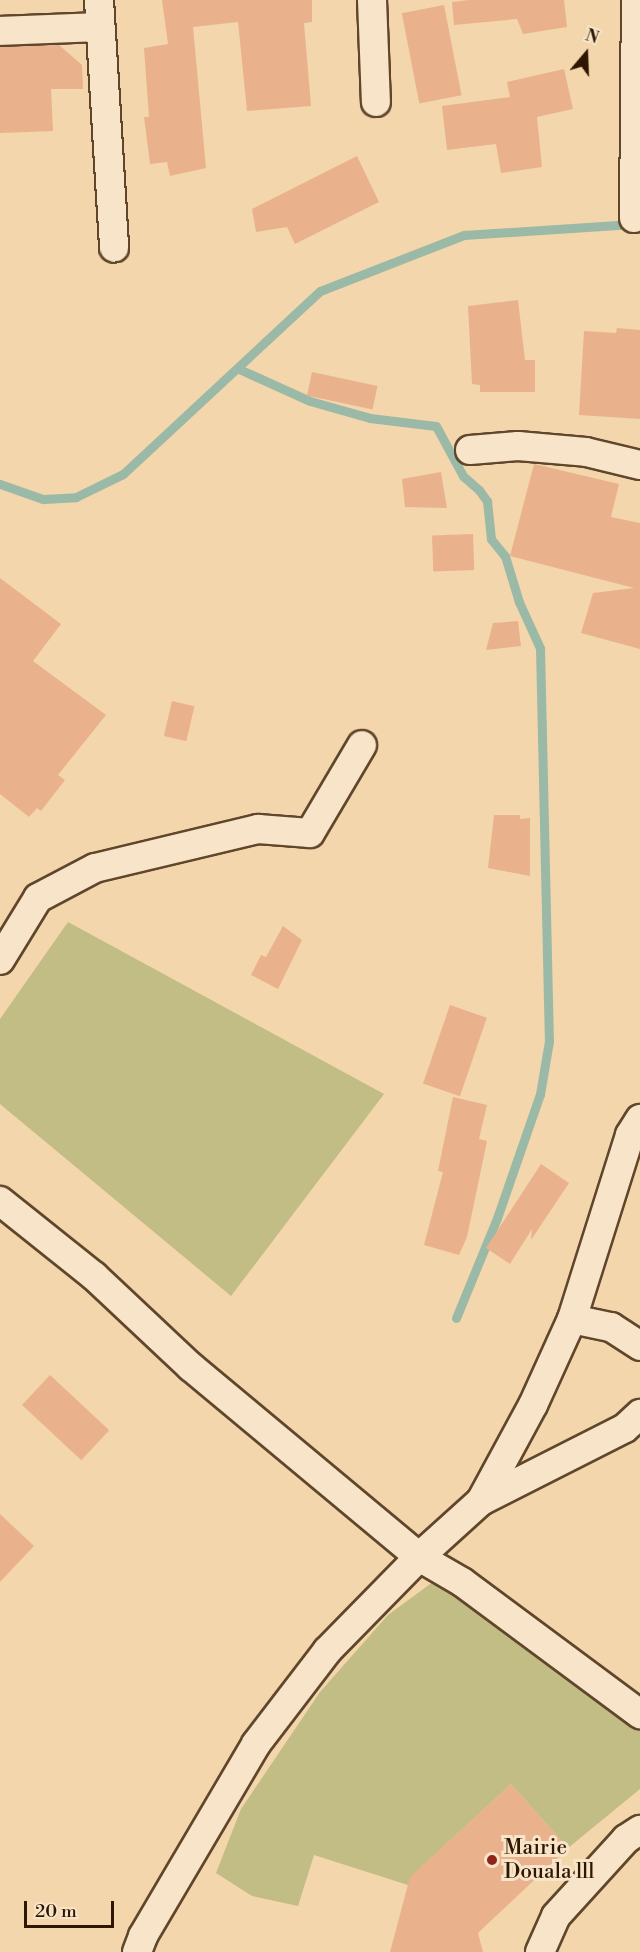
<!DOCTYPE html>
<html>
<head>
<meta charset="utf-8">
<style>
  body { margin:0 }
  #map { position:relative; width:640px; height:1952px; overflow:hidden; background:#f3d6ac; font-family:"Libre Bodoni",serif }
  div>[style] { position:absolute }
  .green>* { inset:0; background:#c2bc85 }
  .stream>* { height:9px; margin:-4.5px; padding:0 4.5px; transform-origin:4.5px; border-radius:4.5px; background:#9bb9a7 }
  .building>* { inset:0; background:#eab28c; transform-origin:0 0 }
  .roads { filter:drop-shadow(2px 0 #60462b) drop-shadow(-2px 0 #60462b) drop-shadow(0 2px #60462b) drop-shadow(0 -2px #60462b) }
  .street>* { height:28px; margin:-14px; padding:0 14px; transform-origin:14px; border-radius:14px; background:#f7e4c9 }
  .dots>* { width:16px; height:16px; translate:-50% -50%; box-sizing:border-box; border:3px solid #f7e4c9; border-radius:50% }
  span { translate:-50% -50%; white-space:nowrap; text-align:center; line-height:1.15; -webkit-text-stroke:6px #f7e4c9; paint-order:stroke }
  .poi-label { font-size:21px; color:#2f1600 }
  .left { translate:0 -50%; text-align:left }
  .north { position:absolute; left:556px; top:24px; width:60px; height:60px; -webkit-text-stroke:4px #f7e4c9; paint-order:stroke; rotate:19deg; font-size:16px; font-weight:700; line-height:24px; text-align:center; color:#2f1600 }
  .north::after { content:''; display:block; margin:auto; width:21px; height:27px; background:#2f1600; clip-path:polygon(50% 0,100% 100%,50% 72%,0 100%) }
  .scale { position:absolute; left:24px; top:1901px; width:90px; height:27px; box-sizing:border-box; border:3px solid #2f1600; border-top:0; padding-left:8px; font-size:18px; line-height:21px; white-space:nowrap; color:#2f1600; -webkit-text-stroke:4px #f7e4c9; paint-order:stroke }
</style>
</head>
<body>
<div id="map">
  <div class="green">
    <i style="clip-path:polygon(68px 922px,384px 1094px,231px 1296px,0 1104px,0 1019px)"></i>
    <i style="clip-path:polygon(441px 1576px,474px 1595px,539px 1660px,640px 1730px,640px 1789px,568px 1848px,511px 1784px,417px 1871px,408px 1885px,314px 1855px,298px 1906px,252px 1896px,216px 1873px,241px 1809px,320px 1692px,388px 1615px)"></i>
  </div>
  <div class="stream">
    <i style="left:239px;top:369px;width:78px;rotate:24.3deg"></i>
    <i style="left:310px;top:401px;width:62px;rotate:15.8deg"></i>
    <i style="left:370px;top:418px;width:66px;rotate:6.9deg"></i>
    <i style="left:436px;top:426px;width:57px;rotate:61.6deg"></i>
    <i style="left:463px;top:476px;width:21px;rotate:41deg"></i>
    <i style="left:479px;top:490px;width:14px;rotate:54deg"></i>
    <i style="left:487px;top:501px;width:38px;rotate:84deg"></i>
    <i style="left:491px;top:539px;width:22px;rotate:51deg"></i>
    <i style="left:505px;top:556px;width:48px;rotate:73.1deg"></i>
    <i style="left:519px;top:602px;width:51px;rotate:65.5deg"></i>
    <i style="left:540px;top:648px;width:393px;rotate:88.7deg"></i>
    <i style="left:549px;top:1041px;width:54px;rotate:99.6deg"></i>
    <i style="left:540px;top:1094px;width:131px;rotate:109.1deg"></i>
    <i style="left:497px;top:1218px;width:108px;rotate:112.3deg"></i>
    <i style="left:0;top:484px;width:46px;rotate:19.2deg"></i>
    <i style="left:43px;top:499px;width:33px;rotate:-3deg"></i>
    <i style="left:76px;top:497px;width:52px;rotate:-26.1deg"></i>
    <i style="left:123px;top:474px;width:269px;rotate:-42.9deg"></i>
    <i style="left:320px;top:291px;width:155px;rotate:-21.3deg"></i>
    <i style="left:464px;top:235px;width:169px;rotate:-3.7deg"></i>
  </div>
  <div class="building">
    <i style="clip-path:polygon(162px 0,312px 0,312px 22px,304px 23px,311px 106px,247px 111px,238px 22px,193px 27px,206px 168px,170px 176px,167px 162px,150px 164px,144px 117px,149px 117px,144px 48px,168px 44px)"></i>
    <i style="clip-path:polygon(469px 0,564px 0,567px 27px,523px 34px,517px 19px,454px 25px,452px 2px)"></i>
    <i style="left:444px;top:5px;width:92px;height:43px;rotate:79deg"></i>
    <i style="clip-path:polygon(59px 45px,82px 65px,83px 89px,51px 89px,53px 131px,0 133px,0 47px)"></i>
    <i style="clip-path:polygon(564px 69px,573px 109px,537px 117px,542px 167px,501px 173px,496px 144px,447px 150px,442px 106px,510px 97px,507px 82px)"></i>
    <i style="clip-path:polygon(357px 156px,379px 202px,295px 244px,287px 227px,256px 232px,252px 209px)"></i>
    <i style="clip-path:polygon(518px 300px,525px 360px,535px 360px,535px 392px,480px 392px,480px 385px,472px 384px,468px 306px)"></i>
    <i style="clip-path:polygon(617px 328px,640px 330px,640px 419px,579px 415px,584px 331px,616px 333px)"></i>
    <i style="left:312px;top:372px;width:67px;height:24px;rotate:12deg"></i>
    <i style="clip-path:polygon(534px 464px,619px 484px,611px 517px,640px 523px,640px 649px,581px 633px,593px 593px,634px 588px,510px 556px)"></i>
    <i style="clip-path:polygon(441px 472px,447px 508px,405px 507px,402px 479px)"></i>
    <i style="left:473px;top:534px;width:36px;height:41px;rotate:88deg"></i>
    <i style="clip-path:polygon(0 578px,61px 624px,33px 661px,106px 715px,58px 775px,65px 780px,41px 811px,37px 808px,29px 817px,0 794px)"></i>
    <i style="clip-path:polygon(518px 621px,521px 646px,486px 650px,493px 623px)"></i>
    <i style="left:172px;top:701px;width:23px;height:36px;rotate:13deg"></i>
    <i style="clip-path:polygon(494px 815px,520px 815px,520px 819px,530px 818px,530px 876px,488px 868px)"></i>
    <i style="clip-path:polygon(283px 926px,302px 940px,278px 989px,251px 975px,261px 955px,266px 957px)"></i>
    <i style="left:450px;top:1005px;width:39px;height:83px;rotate:19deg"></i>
    <i style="clip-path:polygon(453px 1097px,487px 1105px,479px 1139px,487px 1141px,467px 1237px,459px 1255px,424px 1245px,443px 1172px,438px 1171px)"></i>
    <i style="clip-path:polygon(541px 1164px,569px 1183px,531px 1240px,532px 1229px,510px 1264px,486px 1248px)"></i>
    <i style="left:50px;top:1375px;width:81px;height:41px;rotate:43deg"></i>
    <i style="clip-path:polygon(0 1514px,34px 1546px,0 1582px)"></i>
    <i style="clip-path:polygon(511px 1784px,568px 1848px,478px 1933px,483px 1952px,390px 1952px,410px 1877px)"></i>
  </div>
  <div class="roads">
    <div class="street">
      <i style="left:99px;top:0;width:248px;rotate:86.5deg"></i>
      <i style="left:372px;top:0;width:102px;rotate:87.8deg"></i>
      <i style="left:0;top:31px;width:99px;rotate:-2.3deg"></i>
      <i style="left:634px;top:218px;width:218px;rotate:-89.5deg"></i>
      <i style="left:470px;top:450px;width:48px;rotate:-4.8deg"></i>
      <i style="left:518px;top:446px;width:68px;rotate:5deg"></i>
      <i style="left:586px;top:452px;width:56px;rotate:13.5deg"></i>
      <i style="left:0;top:960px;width:73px;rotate:-58.5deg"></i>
      <i style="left:38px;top:898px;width:64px;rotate:-27.8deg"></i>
      <i style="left:95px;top:868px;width:168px;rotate:-13.5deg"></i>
      <i style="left:258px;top:829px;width:52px;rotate:4.4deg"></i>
      <i style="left:310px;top:833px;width:102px;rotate:-59.4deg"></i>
      <i style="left:0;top:1201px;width:120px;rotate:38.6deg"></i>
      <i style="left:94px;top:1276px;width:133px;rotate:43.2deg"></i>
      <i style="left:191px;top:1367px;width:297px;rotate:39.8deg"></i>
      <i style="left:419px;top:1557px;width:50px;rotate:30.2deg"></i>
      <i style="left:462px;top:1582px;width:222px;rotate:36.6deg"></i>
      <i style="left:572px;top:1319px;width:40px;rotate:12deg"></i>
      <i style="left:611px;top:1327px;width:35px;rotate:33deg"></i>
      <i style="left:481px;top:1501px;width:161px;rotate:-26.9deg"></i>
      <i style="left:625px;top:1428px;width:21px;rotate:-43deg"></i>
      <i style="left:137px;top:1952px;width:17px;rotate:-69deg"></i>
      <i style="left:143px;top:1936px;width:223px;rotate:-59.5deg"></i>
      <i style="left:256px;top:1744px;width:117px;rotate:-52.6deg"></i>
      <i style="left:327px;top:1651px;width:132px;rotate:-45.6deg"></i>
      <i style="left:419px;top:1557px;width:84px;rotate:-42.1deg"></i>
      <i style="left:481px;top:1501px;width:109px;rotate:-61.6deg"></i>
      <i style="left:533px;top:1405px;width:94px;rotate:-65.6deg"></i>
      <i style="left:572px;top:1319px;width:193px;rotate:-72.5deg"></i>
      <i style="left:630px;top:1135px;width:19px;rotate:-58deg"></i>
      <i style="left:540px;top:1952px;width:39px;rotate:-66deg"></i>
      <i style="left:556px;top:1916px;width:104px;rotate:-47.7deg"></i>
      <i style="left:626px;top:1839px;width:17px;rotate:-33deg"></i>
    </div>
  </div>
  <div class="dots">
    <i style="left:492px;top:1860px;background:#8f2418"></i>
  </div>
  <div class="poi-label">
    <span class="left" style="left:504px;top:1860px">Mairie<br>Douala lll</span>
  </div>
  <div class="north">N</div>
  <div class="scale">20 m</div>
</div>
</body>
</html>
